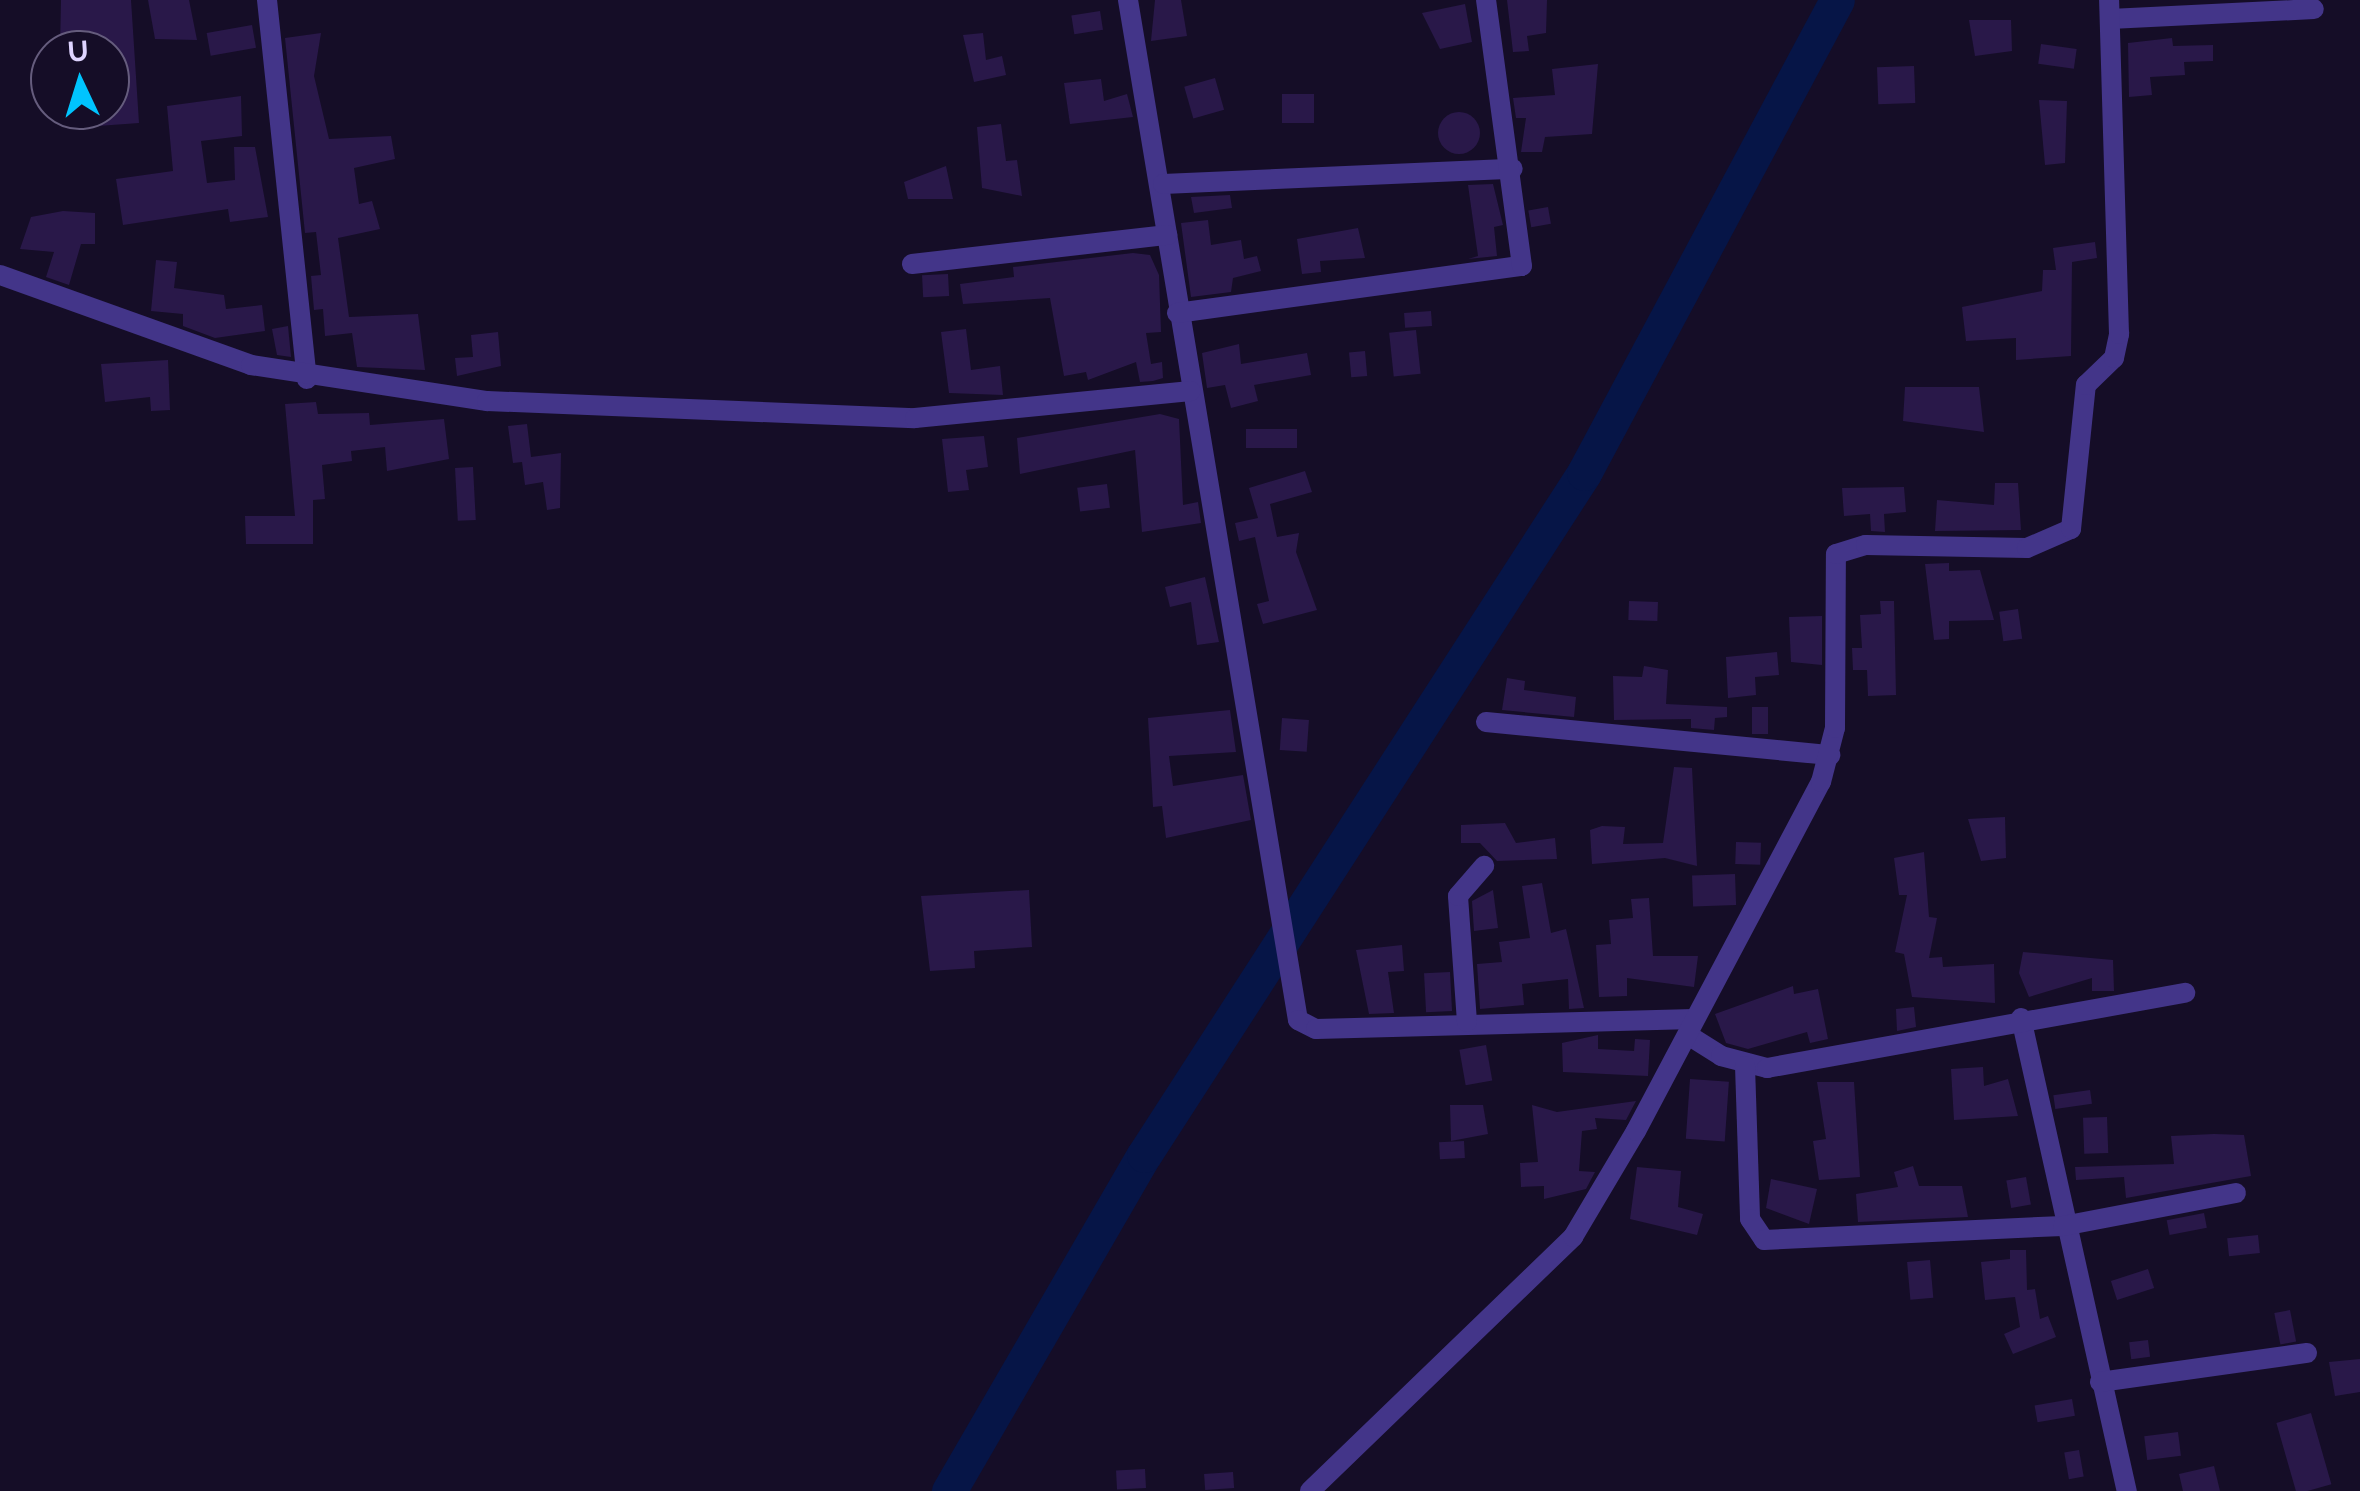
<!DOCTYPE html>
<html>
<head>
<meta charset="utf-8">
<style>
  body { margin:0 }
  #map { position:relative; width:2360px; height:1491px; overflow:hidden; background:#150d27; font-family:Raleway,sans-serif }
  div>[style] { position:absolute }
  .river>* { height:35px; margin:-17.5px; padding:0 17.5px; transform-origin:17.5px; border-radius:17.5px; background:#061547 }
  .building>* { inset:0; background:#291849; transform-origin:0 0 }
  .round { border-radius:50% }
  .minor>* { height:20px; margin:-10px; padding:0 10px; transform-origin:10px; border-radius:10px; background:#433589 }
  span { translate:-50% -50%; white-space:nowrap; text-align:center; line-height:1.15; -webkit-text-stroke:10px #150d27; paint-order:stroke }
  .north { position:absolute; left:30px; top:30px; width:100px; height:100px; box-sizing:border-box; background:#150d27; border:2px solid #655c7d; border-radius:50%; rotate:356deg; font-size:28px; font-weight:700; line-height:40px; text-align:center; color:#ded3ff }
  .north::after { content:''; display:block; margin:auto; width:35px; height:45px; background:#00c4fe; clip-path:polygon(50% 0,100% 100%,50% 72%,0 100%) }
</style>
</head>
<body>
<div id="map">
  <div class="river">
    <i style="left:949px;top:1491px;width:388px;rotate:-59.9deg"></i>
    <i style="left:1144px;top:1155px;width:812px;rotate:-57.17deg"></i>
    <i style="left:1584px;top:473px;width:536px;rotate:-61.86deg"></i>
  </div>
  <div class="building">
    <i style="clip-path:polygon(61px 0,131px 0,139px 123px,70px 128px,68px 110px,110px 110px,110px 50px,60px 50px)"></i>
    <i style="clip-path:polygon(148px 0,189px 0,197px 40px,155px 39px)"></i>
    <i style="clip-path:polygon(1155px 0,1181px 0,1187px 36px,1151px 41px)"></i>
    <i style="clip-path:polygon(1507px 0,1547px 0,1546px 33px,1527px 36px,1529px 51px,1513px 52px)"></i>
    <i style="clip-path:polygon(1465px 4px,1472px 42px,1440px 49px,1422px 13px)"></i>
    <i style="left:1100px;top:11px;width:19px;height:29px;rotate:81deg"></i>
    <i style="clip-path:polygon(1969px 20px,2011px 20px,2012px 51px,1975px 56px)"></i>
    <i style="left:252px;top:25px;width:23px;height:46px;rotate:80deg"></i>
    <i style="clip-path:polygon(321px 33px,314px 76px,329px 139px,391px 136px,395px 159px,354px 168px,359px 204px,372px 201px,380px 229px,338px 238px,349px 317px,418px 314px,425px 370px,357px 367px,352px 333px,325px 336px,323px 309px,314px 310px,311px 276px,321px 275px,316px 232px,305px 233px,285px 38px)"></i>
    <i style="clip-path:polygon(983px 33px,986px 60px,1002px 56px,1006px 75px,974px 82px,963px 35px)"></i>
    <i style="clip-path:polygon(2172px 38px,2173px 46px,2213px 45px,2213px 61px,2184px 62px,2185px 75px,2150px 77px,2152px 95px,2129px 97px,2128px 43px)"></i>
    <i style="left:2041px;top:44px;width:36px;height:20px;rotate:8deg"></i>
    <i style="clip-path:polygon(1598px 64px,1592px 134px,1545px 137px,1542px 152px,1521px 152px,1526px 118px,1516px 118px,1513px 98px,1555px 95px,1552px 69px)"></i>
    <i style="left:1914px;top:66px;width:37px;height:37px;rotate:88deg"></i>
    <i style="left:1215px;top:78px;width:33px;height:32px;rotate:74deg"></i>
    <i style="clip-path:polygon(1101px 79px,1104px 101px,1127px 94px,1133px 117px,1070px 124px,1064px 83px)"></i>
    <i style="left:1314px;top:94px;width:29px;height:32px;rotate:90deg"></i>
    <i style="clip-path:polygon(241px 96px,242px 136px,201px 141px,207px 183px,235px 180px,234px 147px,255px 147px,268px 217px,230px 222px,228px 209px,123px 225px,116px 179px,173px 171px,167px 106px)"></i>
    <i style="clip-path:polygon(2039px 100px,2067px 101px,2065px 163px,2045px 165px)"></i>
    <i class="round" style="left:1438px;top:112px;width:42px;height:42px"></i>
    <i style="clip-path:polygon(1001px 124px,1006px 161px,1017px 160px,1022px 196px,982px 188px,977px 127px)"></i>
    <i style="clip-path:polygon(946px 166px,953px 199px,908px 199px,904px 182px)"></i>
    <i style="clip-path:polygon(1493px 184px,1503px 225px,1494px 227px,1497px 256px,1468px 259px,1478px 256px,1468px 185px)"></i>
    <i style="clip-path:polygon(1230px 195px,1232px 208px,1194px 213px,1191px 197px)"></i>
    <i style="left:1548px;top:207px;width:17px;height:20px;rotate:80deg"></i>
    <i style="clip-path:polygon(63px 211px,95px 213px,95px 244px,81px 244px,69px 285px,46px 277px,54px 252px,20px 249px,31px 217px)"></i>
    <i style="clip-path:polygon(1208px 220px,1211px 245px,1241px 240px,1244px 259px,1257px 256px,1261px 271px,1233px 278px,1231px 292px,1191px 297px,1181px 223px)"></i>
    <i style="clip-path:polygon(1358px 228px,1365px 258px,1320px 261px,1321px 272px,1302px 274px,1297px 239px)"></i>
    <i style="clip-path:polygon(2095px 242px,2097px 258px,2072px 262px,2071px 356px,2016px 360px,2016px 338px,1966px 341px,1962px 307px,2042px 291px,2043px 270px,2056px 270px,2053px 248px)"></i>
    <i style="clip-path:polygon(1133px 253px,1150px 255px,1159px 275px,1161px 332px,1146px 333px,1151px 364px,1162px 362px,1163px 378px,1153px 381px,1140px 382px,1136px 362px,1088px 380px,1086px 372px,1064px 376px,1050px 298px,963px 304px,960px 284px,1014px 277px,1013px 267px)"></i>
    <i style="clip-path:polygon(156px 260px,177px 262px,174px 288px,224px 295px,226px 309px,262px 305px,265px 331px,215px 338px,183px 326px,183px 314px,151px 311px)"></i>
    <i style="left:948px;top:274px;width:22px;height:26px;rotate:87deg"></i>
    <i style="left:1431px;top:311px;width:15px;height:27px;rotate:86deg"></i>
    <i style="clip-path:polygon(288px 326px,291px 357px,277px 355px,272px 329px)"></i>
    <i style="clip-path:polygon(966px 329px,971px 370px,1000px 366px,1003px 395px,949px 393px,941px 332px)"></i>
    <i style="left:1416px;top:330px;width:44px;height:27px;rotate:84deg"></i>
    <i style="clip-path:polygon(498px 332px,501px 366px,457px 376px,455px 358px,473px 357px,471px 335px)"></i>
    <i style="clip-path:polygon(1239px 344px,1241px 364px,1307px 353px,1311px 375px,1254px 385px,1258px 401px,1231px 408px,1225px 385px,1207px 388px,1202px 353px)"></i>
    <i style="left:1365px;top:351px;width:25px;height:16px;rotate:85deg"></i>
    <i style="clip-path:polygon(168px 360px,170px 410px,151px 411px,150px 397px,105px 402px,101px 364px)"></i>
    <i style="clip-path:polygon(1905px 387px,1979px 387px,1984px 432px,1903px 421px)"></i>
    <i style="clip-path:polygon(316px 402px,318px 414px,369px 413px,370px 425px,444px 419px,449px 459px,387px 471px,385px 447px,351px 451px,352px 461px,322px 465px,325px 499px,313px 500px,313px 544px,246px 544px,245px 516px,295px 516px,285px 404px)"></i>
    <i style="clip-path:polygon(1160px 414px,1179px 419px,1183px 505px,1198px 502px,1201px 523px,1142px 532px,1135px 450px,1020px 474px,1017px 438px)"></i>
    <i style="clip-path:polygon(527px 424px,531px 457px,561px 453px,560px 508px,547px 510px,543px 482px,525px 485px,522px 462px,513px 463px,508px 426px)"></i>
    <i style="left:1297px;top:429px;width:19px;height:51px;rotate:90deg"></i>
    <i style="clip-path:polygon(984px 436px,988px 467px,966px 470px,969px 490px,948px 492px,942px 439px)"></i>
    <i style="left:473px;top:467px;width:53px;height:18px;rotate:87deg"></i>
    <i style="clip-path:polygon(1305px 471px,1312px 492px,1270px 504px,1277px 537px,1299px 533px,1296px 552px,1317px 610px,1263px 624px,1257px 604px,1269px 601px,1255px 537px,1239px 541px,1235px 523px,1258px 518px,1249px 488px)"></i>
    <i style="clip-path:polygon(1995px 483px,2018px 483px,2021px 530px,1935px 531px,1937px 500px,1994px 505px)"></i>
    <i style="left:1107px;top:484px;width:24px;height:30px;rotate:83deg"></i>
    <i style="clip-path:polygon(1904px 487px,1906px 512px,1884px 514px,1885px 532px,1871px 531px,1870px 514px,1844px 516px,1842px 488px)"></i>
    <i style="clip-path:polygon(1949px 563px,1949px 571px,1980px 570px,1994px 620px,1949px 621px,1949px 639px,1934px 640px,1925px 564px)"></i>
    <i style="clip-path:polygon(1205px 577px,1219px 642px,1197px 645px,1191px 602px,1170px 607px,1165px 587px)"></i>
    <i style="left:1629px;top:601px;width:29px;height:19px;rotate:2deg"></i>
    <i style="clip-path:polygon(1880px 601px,1894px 601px,1896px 695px,1868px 696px,1867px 670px,1853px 670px,1852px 648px,1862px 648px,1860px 615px,1881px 614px)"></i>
    <i style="left:2018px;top:609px;width:30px;height:19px;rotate:82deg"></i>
    <i style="clip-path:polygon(1822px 616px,1822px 665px,1791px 662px,1789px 617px)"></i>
    <i style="clip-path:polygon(1777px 652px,1779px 675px,1755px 677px,1756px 695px,1728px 698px,1726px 657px)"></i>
    <i style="clip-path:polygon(1644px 666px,1668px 670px,1666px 704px,1727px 707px,1727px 717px,1715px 718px,1714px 730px,1691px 728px,1691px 719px,1614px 720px,1613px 676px,1642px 677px)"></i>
    <i style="clip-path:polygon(1507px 678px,1525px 681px,1524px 690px,1576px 697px,1574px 717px,1502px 710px)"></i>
    <i style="left:1752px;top:707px;width:16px;height:27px"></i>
    <i style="clip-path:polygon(1230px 710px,1236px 752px,1169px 756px,1173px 786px,1243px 775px,1251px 820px,1166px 838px,1162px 806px,1153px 807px,1148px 718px)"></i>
    <i style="left:1282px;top:718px;width:27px;height:32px;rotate:4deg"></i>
    <i style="clip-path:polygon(1674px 767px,1692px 768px,1697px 866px,1665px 858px,1592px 864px,1590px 830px,1602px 826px,1625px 827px,1623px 844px,1663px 843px)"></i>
    <i style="clip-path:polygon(2005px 817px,2006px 858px,1981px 861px,1968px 819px)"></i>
    <i style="clip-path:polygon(1505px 823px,1516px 843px,1555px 838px,1557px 859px,1497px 861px,1480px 843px,1461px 843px,1461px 825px)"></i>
    <i style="left:1736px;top:842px;width:25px;height:22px;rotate:2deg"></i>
    <i style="clip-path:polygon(1924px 852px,1929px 917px,1937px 918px,1929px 958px,1942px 957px,1943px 967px,1994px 964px,1995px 1003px,1912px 997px,1904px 954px,1895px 952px,1907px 895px,1899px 895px,1894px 858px)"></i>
    <i style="left:1735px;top:874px;width:31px;height:43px;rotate:88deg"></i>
    <i style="clip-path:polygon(1542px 883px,1551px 933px,1566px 929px,1584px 1008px,1569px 1009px,1568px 979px,1522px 984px,1524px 1005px,1480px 1009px,1477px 964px,1502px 962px,1499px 942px,1530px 938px,1522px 886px)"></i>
    <i style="clip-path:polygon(1029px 890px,1032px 947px,974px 951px,975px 968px,930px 971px,921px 896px)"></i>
    <i style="clip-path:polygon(1493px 890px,1498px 928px,1474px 931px,1472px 901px)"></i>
    <i style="clip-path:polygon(1649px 898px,1653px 956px,1698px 956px,1694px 987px,1627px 978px,1627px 996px,1599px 997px,1596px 945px,1611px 944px,1609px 920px,1633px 918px,1631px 899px)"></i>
    <i style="clip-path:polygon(1402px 945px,1404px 971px,1388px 972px,1394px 1013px,1369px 1014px,1356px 950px)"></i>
    <i style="clip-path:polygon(2023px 952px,2113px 960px,2114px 991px,2092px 991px,2092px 978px,2029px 997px,2019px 973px)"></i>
    <i style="left:1450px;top:972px;width:39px;height:26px;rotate:87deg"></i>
    <i style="clip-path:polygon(1793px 986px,1794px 994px,1818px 989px,1828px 1039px,1810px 1043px,1807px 1032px,1748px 1049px,1726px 1043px,1715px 1014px)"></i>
    <i style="clip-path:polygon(1914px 1007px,1916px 1027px,1897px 1031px,1896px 1009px)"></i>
    <i style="clip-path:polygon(1598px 1035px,1598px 1049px,1634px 1051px,1635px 1039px,1650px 1040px,1648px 1076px,1563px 1072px,1562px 1043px)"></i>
    <i style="left:1486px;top:1045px;width:36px;height:27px;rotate:80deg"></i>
    <i style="clip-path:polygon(1983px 1067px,1984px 1086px,2008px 1079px,2018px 1116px,1954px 1120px,1951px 1069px)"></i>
    <i style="left:1690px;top:1079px;width:39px;height:60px;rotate:4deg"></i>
    <i style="clip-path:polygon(1817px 1082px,1854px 1082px,1860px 1177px,1819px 1180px,1813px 1141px,1826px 1139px)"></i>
    <i style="left:2090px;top:1090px;width:14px;height:37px;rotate:82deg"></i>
    <i style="clip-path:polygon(1636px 1101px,1626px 1120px,1595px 1118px,1597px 1129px,1582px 1131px,1579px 1171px,1595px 1172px,1586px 1189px,1544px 1199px,1544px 1186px,1521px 1187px,1520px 1163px,1538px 1162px,1532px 1105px,1557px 1112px)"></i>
    <i style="clip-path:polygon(1450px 1105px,1483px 1105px,1488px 1134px,1451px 1141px)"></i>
    <i style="left:2107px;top:1117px;width:36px;height:24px;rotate:88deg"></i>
    <i style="clip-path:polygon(2214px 1134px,2244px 1135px,2251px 1176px,2126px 1198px,2124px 1177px,2076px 1180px,2075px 1167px,2174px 1164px,2171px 1136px)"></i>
    <i style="left:1464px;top:1141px;width:17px;height:25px;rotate:87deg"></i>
    <i style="clip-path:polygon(1913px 1166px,1919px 1186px,1962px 1186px,1968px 1217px,1858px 1222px,1856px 1194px,1898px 1187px,1894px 1172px)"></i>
    <i style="clip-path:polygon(1637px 1167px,1681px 1171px,1678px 1207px,1703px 1214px,1697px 1235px,1630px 1219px)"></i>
    <i style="left:2026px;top:1177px;width:28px;height:20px;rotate:80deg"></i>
    <i style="clip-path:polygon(1771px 1179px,1817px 1189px,1809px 1224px,1766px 1208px)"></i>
    <i style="left:2204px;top:1213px;width:15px;height:38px;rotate:79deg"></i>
    <i style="left:2258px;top:1235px;width:18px;height:31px;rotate:84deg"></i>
    <i style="clip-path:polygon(2010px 1250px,2026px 1250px,2027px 1290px,2035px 1289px,2040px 1319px,2048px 1316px,2056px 1337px,2013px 1354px,2004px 1334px,2020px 1327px,2015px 1297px,1985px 1300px,1981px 1262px,2010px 1259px)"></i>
    <i style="left:1930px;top:1260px;width:38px;height:23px;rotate:85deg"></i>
    <i style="left:2148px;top:1269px;width:20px;height:39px;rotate:72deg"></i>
    <i style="left:2290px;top:1310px;width:32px;height:16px;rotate:79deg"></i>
    <i style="left:2148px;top:1340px;width:17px;height:19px;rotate:83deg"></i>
    <i style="clip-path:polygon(2360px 1359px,2360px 1392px,2335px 1396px,2329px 1362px)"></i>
    <i style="left:2072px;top:1399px;width:17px;height:38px;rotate:80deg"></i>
    <i style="left:2311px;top:1413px;width:74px;height:36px;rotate:74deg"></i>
    <i style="left:2178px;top:1432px;width:24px;height:34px;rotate:83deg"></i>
    <i style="left:2079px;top:1450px;width:27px;height:15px;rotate:80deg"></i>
    <i style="clip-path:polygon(2214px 1466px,2220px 1491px,2183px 1491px,2179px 1474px)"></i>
    <i style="left:1145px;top:1469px;width:19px;height:29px;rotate:87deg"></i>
    <i style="left:1233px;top:1472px;width:16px;height:29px;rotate:86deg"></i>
  </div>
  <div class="minor">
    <i style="left:267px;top:0;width:381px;rotate:84deg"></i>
    <i style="left:1128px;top:0;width:1034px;rotate:80.54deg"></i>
    <i style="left:1298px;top:1020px;width:20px;rotate:27deg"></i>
    <i style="left:1316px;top:1029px;width:378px;rotate:-1.5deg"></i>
    <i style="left:2110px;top:19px;width:204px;rotate:-2.8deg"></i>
    <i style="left:1163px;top:184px;width:350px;rotate:-2.5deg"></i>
    <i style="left:912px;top:264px;width:257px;rotate:-6.5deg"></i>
    <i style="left:0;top:275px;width:267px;rotate:19.7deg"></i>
    <i style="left:251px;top:365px;width:239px;rotate:8.7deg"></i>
    <i style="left:487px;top:401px;width:428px;rotate:2.3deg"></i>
    <i style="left:915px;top:418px;width:277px;rotate:-5.6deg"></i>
    <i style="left:1177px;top:313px;width:348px;rotate:-7.8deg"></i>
    <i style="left:1522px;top:266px;width:268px;rotate:-97.7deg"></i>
    <i style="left:1486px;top:722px;width:346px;rotate:5.5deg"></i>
    <i style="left:2021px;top:1018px;width:485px;rotate:77.4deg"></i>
    <i style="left:1467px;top:1022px;width:126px;rotate:-94.1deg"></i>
    <i style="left:1458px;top:896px;width:40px;rotate:-49deg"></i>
    <i style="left:1688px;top:1035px;width:39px;rotate:32deg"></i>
    <i style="left:1721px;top:1056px;width:48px;rotate:14.6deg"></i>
    <i style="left:1767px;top:1068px;width:425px;rotate:-10.2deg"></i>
    <i style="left:1745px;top:1066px;width:153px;rotate:88.1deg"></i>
    <i style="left:1750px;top:1219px;width:25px;rotate:56deg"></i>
    <i style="left:1764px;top:1240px;width:299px;rotate:-2.7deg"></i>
    <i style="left:2063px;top:1226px;width:176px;rotate:-10.8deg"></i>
    <i style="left:2100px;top:1382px;width:209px;rotate:-8deg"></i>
    <i style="left:1310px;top:1491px;width:366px;rotate:-44deg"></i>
    <i style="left:1573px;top:1237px;width:123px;rotate:-59.3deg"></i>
    <i style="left:1636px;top:1131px;width:395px;rotate:-62.1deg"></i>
    <i style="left:1821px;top:782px;width:56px;rotate:-75.5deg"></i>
    <i style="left:1835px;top:728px;width:174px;rotate:-89.7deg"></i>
    <i style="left:1836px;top:554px;width:31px;rotate:-17deg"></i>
    <i style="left:1866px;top:545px;width:161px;rotate:1.1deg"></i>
    <i style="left:2027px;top:548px;width:48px;rotate:-23.4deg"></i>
    <i style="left:2071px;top:529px;width:145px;rotate:-84.1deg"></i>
    <i style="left:2086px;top:385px;width:39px;rotate:-44deg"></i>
    <i style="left:2114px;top:358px;width:25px;rotate:-78deg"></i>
    <i style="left:2119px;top:334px;width:334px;rotate:-91.7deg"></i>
  </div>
  <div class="north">U</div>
</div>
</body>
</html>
